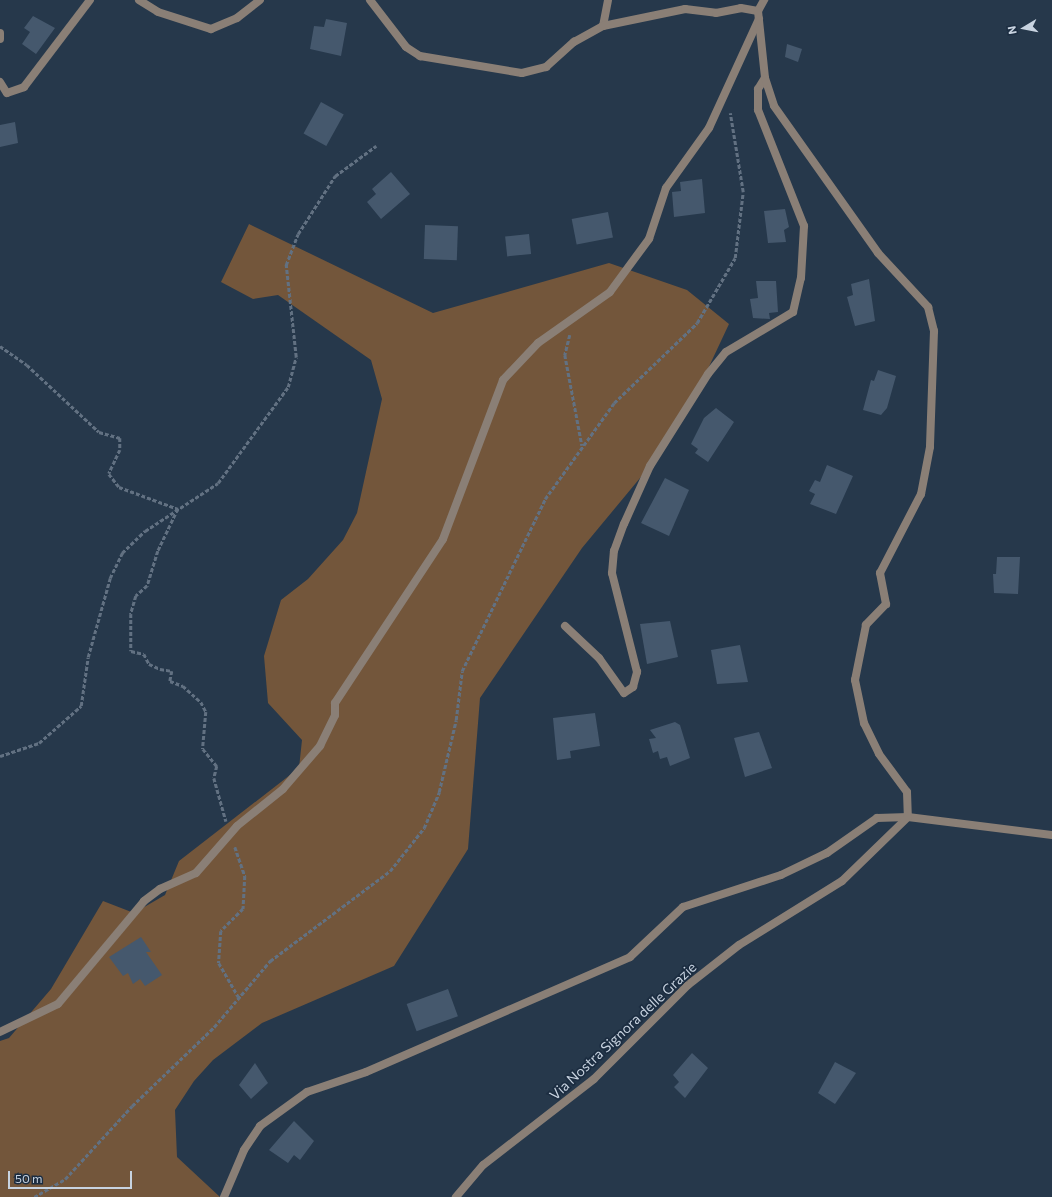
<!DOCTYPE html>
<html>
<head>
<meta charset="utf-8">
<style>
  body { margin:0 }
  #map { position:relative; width:1052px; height:1197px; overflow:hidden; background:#26384b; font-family:Commissioner,sans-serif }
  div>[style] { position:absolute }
  .green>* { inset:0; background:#73563b }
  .building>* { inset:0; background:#45586d; transform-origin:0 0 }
  .path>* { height:2.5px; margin-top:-1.25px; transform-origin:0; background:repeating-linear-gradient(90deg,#627182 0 4px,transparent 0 6px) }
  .minor>* { height:8px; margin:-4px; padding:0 4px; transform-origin:4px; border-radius:4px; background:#8a7f76 }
  .tertiary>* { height:8px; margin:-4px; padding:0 4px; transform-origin:4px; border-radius:4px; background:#8a7f76 }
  span { translate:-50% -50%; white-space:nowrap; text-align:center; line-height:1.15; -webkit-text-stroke:3.5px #1c2d41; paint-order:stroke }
  .street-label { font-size:14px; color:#c8d3e0 }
  .north { position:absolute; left:1004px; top:8px; width:40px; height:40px; -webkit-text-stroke:3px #1c2d41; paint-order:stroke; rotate:260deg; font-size:11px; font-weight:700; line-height:16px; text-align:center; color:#c8d3e0 }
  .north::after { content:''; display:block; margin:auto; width:14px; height:18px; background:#c8d3e0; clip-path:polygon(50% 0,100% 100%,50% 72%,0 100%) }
  .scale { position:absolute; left:8px; top:1171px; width:124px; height:18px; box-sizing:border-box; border:2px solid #c8d3e0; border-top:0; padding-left:5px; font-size:12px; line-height:14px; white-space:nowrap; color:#c8d3e0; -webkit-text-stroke:3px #1c2d41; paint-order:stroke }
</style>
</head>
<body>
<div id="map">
  <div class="green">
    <i style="clip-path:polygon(249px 224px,433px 313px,609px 263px,687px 290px,729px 324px,690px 407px,650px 466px,582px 548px,480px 698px,468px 849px,394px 966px,262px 1023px,213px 1060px,194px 1081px,175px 1110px,177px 1157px,220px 1197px,0 1197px,0 1041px,9px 1038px,51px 989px,103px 901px,134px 913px,165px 895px,179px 861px,299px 768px,302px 740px,268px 703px,264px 656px,281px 600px,308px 579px,343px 540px,357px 513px,382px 399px,371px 360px,278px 295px,253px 299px,221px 282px)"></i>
  </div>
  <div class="building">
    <i style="clip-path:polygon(33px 16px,55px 28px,36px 54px,22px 44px,30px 32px,24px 28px)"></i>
    <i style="clip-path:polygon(326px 19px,347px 23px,341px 56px,310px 49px,314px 26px,324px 27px)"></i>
    <i style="clip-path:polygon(787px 44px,802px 49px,798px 62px,785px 57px)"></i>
    <i style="left:321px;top:102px;width:26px;height:36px;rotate:29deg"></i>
    <i style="clip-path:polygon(15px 122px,18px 143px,0 147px,0 125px)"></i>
    <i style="clip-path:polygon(391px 172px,410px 194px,381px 219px,367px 202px,376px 194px,372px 189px)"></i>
    <i style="clip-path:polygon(702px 179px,705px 213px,674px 217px,672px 192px,681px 191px,680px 182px)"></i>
    <i style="clip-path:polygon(785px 209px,789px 227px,784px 230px,786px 242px,768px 243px,764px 211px)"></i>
    <i style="left:608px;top:212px;width:26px;height:37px;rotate:79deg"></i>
    <i style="left:425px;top:225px;width:33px;height:34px;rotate:2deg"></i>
    <i style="left:529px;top:234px;width:20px;height:24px;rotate:84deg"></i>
    <i style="clip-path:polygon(869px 279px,875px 321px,855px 326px,847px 297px,853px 295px,851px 284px)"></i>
    <i style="clip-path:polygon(756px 281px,776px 281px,778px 312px,769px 313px,770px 319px,753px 318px,750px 299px,758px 298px)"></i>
    <i style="clip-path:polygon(878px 370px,896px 376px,887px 408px,881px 415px,863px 410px,871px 380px,874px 381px)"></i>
    <i style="clip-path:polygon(716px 408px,734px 422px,708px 462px,695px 453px,698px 449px,691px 444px,704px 418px)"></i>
    <i style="clip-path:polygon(827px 465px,853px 476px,836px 514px,810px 504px,815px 494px,809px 491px,815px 480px,820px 482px)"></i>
    <i style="clip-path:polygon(665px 478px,689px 490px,669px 536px,641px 523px)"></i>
    <i style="clip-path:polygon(997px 557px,1020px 557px,1018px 594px,994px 593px,993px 574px,996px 574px)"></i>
    <i style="clip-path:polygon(670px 621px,678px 657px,647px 664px,640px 624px)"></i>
    <i style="clip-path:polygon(740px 645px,748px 682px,717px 684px,711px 650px)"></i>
    <i style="clip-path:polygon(595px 713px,600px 746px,570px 751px,571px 758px,557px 760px,553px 718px)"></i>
    <i style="clip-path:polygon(675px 722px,680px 725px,690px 758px,670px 766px,667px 757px,660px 759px,658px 751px,653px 753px,649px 739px,656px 738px,650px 730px)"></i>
    <i style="clip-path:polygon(759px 732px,772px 768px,745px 777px,734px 738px)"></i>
    <i style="clip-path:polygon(141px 937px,151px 952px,146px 952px,162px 975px,145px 986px,140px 979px,133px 984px,128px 973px,123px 976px,109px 957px)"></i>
    <i style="left:448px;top:989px;width:29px;height:44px;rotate:70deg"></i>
    <i style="clip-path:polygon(692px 1053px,708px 1068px,685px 1098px,674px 1087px,679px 1082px,673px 1075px)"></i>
    <i style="clip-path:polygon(835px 1062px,856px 1073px,835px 1104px,818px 1093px)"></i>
    <i style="clip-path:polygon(255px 1063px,268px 1083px,251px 1099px,239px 1085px)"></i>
    <i style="clip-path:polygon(294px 1121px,314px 1141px,300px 1160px,294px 1155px,288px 1163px,269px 1150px)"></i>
  </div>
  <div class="path">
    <i style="left:570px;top:335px;width:21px;rotate:104deg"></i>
    <i style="left:565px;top:355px;width:92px;rotate:79.3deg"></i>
    <i style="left:0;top:346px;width:33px;rotate:35deg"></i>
    <i style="left:27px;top:365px;width:98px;rotate:42.9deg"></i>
    <i style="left:99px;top:432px;width:22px;rotate:16deg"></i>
    <i style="left:120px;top:438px;width:12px;rotate:90deg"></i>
    <i style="left:120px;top:450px;width:26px;rotate:115deg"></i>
    <i style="left:109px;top:474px;width:16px;rotate:52deg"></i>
    <i style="left:119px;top:487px;width:63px;rotate:20.4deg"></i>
    <i style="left:178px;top:509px;width:47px;rotate:115.5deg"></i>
    <i style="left:158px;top:551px;width:37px;rotate:107deg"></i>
    <i style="left:147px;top:586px;width:15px;rotate:138deg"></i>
    <i style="left:136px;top:596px;width:19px;rotate:106deg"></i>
    <i style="left:131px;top:614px;width:37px;rotate:90deg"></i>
    <i style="left:131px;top:651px;width:13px;rotate:13deg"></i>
    <i style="left:144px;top:654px;width:11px;rotate:63deg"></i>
    <i style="left:149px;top:664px;width:12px;rotate:24deg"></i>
    <i style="left:160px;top:669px;width:12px;rotate:9deg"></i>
    <i style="left:172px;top:671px;width:10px;rotate:101deg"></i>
    <i style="left:170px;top:681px;width:14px;rotate:21deg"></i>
    <i style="left:183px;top:686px;width:24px;rotate:42deg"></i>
    <i style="left:201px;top:702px;width:11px;rotate:63deg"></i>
    <i style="left:206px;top:712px;width:37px;rotate:95deg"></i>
    <i style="left:203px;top:749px;width:22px;rotate:51deg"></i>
    <i style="left:217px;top:766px;width:12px;rotate:104deg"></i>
    <i style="left:214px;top:778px;width:45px;rotate:74.4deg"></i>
    <i style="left:0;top:756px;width:41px;rotate:-18.4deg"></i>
    <i style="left:39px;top:743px;width:56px;rotate:-41.4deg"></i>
    <i style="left:81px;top:706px;width:49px;rotate:-81.9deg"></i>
    <i style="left:88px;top:657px;width:82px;rotate:-74.4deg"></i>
    <i style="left:110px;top:578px;width:28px;rotate:-64deg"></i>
    <i style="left:122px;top:553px;width:32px;rotate:-44deg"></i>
    <i style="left:145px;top:531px;width:87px;rotate:-33.3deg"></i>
    <i style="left:218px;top:483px;width:119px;rotate:-53.9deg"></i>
    <i style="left:288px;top:387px;width:31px;rotate:-75deg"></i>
    <i style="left:296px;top:357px;width:93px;rotate:-96.2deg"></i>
    <i style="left:286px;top:265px;width:33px;rotate:-69deg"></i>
    <i style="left:298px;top:234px;width:69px;rotate:-57.5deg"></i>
    <i style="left:335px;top:176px;width:51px;rotate:-36.2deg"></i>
    <i style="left:235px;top:847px;width:31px;rotate:71deg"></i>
    <i style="left:245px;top:876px;width:33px;rotate:93deg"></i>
    <i style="left:243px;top:909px;width:31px;rotate:135deg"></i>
    <i style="left:221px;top:931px;width:32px;rotate:94deg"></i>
    <i style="left:219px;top:963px;width:39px;rotate:60deg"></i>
    <i style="left:34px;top:1197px;width:36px;rotate:-30deg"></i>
    <i style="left:65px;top:1179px;width:99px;rotate:-47.5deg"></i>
    <i style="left:132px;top:1106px;width:114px;rotate:-43.9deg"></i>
    <i style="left:214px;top:1027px;width:87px;rotate:-49.7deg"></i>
    <i style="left:270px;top:961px;width:150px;rotate:-36.9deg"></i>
    <i style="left:390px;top:871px;width:55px;rotate:-51.7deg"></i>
    <i style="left:424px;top:828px;width:39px;rotate:-67deg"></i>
    <i style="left:439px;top:792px;width:74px;rotate:-76.7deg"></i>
    <i style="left:456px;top:720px;width:49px;rotate:-83deg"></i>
    <i style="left:462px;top:671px;width:191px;rotate:-64.2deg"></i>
    <i style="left:545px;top:499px;width:118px;rotate:-54.3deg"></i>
    <i style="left:614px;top:403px;width:115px;rotate:-43.9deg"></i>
    <i style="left:697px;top:323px;width:75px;rotate:-59.7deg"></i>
    <i style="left:735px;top:258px;width:66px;rotate:-83.1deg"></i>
    <i style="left:743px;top:192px;width:80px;rotate:-99.3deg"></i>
  </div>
  <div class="minor">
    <i style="left:758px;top:11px;width:13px;rotate:-61deg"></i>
    <i style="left:603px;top:26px;width:26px;rotate:-79deg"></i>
    <i style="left:565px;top:626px;width:47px;rotate:43.3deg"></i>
    <i style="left:599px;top:658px;width:43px;rotate:54.5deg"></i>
    <i style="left:624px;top:693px;width:11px;rotate:-34deg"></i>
    <i style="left:633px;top:687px;width:16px;rotate:-75deg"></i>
    <i style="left:637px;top:672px;width:102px;rotate:-104.2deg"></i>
    <i style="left:612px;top:573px;width:22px;rotate:-85deg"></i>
    <i style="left:614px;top:551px;width:29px;rotate:-70deg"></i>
    <i style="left:624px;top:524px;width:64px;rotate:-65.9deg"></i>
    <i style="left:650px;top:466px;width:109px;rotate:-57.8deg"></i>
    <i style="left:708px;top:374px;width:28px;rotate:-51deg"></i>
    <i style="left:726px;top:352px;width:78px;rotate:-30.8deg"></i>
    <i style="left:793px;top:312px;width:35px;rotate:-77deg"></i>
    <i style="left:801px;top:278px;width:52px;rotate:-86.7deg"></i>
    <i style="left:804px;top:226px;width:125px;rotate:-111.6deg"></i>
    <i style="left:758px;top:110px;width:21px;rotate:-90deg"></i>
    <i style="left:758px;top:89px;width:13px;rotate:-58deg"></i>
    <i style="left:0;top:1032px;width:64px;rotate:-25.8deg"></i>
    <i style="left:58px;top:1004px;width:134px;rotate:-50.1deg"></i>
    <i style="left:144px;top:901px;width:20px;rotate:-37deg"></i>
    <i style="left:160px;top:889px;width:39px;rotate:-24deg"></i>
    <i style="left:196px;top:873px;width:62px;rotate:-48.9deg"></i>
    <i style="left:237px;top:826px;width:59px;rotate:-38.8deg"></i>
    <i style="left:283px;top:789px;width:57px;rotate:-49.3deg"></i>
    <i style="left:320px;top:746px;width:34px;rotate:-64deg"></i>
    <i style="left:335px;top:715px;width:12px;rotate:-90deg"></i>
    <i style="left:335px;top:703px;width:196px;rotate:-56.6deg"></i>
    <i style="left:443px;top:539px;width:170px;rotate:-69.3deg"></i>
    <i style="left:503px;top:380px;width:51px;rotate:-46.6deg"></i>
    <i style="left:538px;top:343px;width:88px;rotate:-35.3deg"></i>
    <i style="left:610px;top:292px;width:66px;rotate:-53.7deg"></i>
    <i style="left:649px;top:239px;width:54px;rotate:-71.6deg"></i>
    <i style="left:666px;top:188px;width:74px;rotate:-54.4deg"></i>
    <i style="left:709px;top:128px;width:120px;rotate:-65.4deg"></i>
    <i style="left:224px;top:1197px;width:51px;rotate:-66.9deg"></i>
    <i style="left:244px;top:1150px;width:29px;rotate:-56deg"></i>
    <i style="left:260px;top:1126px;width:58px;rotate:-35.9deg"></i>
    <i style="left:307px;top:1092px;width:62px;rotate:-18.7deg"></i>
    <i style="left:366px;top:1072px;width:288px;rotate:-23.5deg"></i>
    <i style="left:630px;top:957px;width:73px;rotate:-43.3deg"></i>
    <i style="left:683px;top:907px;width:103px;rotate:-18.1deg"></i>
    <i style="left:781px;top:875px;width:51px;rotate:-25.6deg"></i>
    <i style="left:827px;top:853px;width:61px;rotate:-35deg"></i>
    <i style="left:877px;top:818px;width:31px;rotate:-2deg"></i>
    <i style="left:908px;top:817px;width:145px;rotate:7.1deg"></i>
  </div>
  <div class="tertiary">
    <i style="left:139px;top:0;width:22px;rotate:32deg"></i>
    <i style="left:158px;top:12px;width:56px;rotate:17.8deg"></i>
    <i style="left:211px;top:29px;width:28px;rotate:-23deg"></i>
    <i style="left:237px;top:18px;width:29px;rotate:-38deg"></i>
    <i style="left:370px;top:0;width:59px;rotate:52.5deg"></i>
    <i style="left:406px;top:47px;width:17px;rotate:33deg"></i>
    <i style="left:420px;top:56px;width:103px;rotate:9.5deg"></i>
    <i style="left:522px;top:73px;width:25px;rotate:-14deg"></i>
    <i style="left:546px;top:67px;width:38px;rotate:-42deg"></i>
    <i style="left:574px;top:42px;width:33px;rotate:-29deg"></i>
    <i style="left:603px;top:26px;width:84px;rotate:-11.7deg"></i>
    <i style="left:685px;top:9px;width:31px;rotate:7deg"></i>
    <i style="left:716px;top:13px;width:25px;rotate:-11deg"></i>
    <i style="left:741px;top:8px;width:17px;rotate:10deg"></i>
    <i style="left:758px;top:11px;width:67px;rotate:84deg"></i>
    <i style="left:765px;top:78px;width:29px;rotate:72deg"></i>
    <i style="left:774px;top:106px;width:180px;rotate:54.7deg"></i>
    <i style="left:878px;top:253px;width:74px;rotate:47.2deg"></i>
    <i style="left:928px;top:307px;width:25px;rotate:76deg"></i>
    <i style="left:934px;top:331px;width:116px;rotate:92deg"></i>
    <i style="left:930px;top:447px;width:48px;rotate:100.8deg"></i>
    <i style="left:921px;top:494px;width:89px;rotate:117.4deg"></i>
    <i style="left:880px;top:573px;width:32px;rotate:79deg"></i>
    <i style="left:886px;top:604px;width:29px;rotate:134deg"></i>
    <i style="left:866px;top:625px;width:56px;rotate:101.3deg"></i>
    <i style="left:855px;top:680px;width:44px;rotate:78.2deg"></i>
    <i style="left:864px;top:723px;width:34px;rotate:64deg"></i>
    <i style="left:879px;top:754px;width:47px;rotate:53.6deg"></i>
    <i style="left:907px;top:792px;width:25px;rotate:88deg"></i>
    <i style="left:908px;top:817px;width:92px;rotate:135.9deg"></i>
    <i style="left:842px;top:881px;width:121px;rotate:148.1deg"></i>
    <i style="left:739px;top:945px;width:65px;rotate:141.9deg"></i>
    <i style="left:688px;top:985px;width:133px;rotate:135deg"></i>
    <i style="left:594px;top:1079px;width:140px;rotate:142.2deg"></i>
    <i style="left:483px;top:1165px;width:42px;rotate:130.2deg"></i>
    <i style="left:0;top:33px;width:6px;rotate:90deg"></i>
    <i style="left:0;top:82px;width:13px;rotate:58deg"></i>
    <i style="left:7px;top:93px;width:18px;rotate:-19deg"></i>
    <i style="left:24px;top:87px;width:109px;rotate:-52.8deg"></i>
  </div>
  <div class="street-label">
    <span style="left:623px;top:1031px;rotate:-43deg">Via Nostra Signora delle Grazie</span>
  </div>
  <div class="north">N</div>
  <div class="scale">50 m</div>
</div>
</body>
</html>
